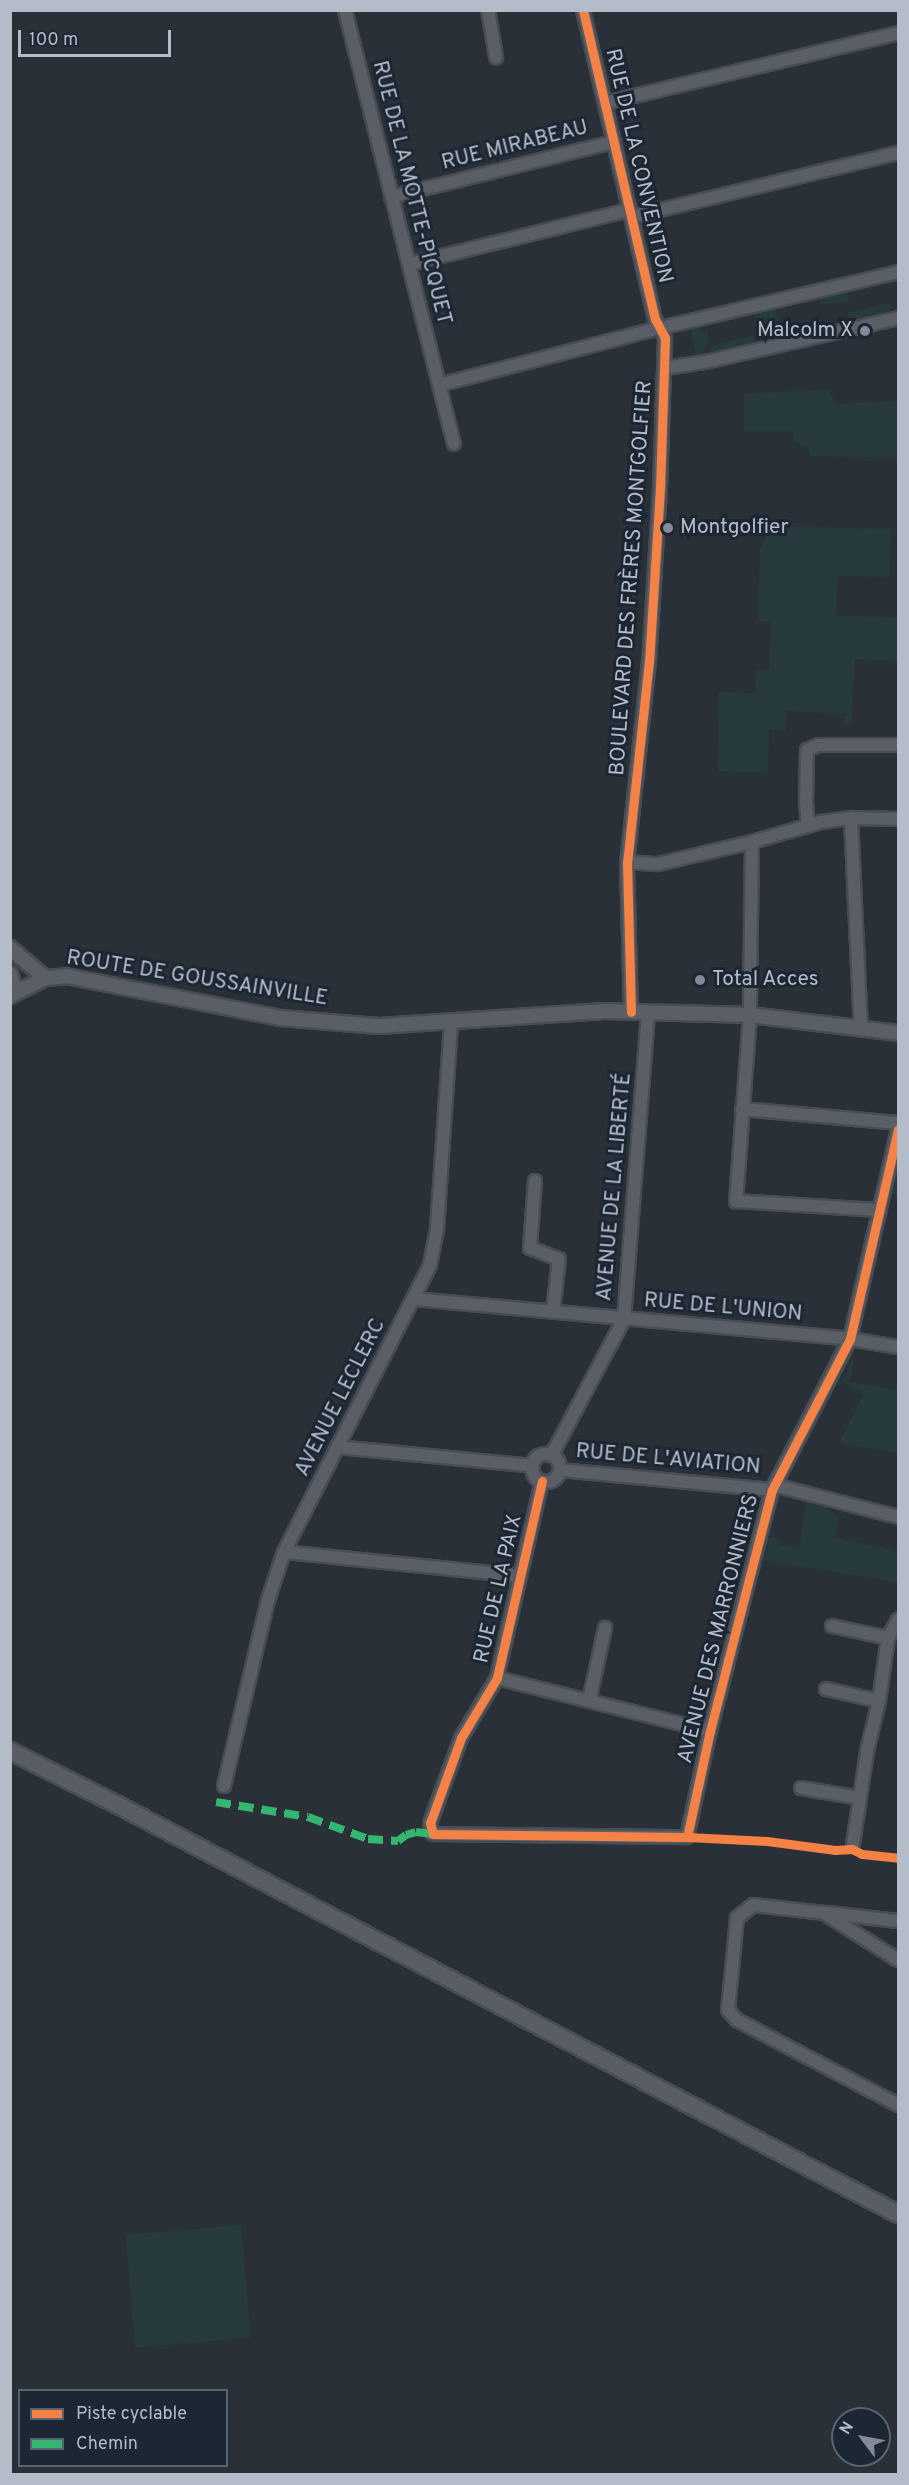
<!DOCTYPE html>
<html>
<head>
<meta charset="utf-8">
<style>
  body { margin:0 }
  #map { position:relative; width:909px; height:2485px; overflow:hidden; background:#2a3038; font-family:Overpass,sans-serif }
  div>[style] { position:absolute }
  .green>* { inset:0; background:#273a3e; transform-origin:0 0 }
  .roads { filter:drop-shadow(2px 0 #484c53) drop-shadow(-2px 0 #484c53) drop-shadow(0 2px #484c53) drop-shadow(0 -2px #484c53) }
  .minor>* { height:12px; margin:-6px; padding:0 6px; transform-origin:6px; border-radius:6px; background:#5a5e66 }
  .minor>.ring { margin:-6px; padding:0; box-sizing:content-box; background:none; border:12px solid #5a5e66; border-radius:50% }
  .tertiary>* { height:14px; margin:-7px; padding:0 7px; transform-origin:7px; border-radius:7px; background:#5a5e66 }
  .secondary>* { height:16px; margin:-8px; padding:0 8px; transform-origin:8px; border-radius:8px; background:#595d64 }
  .quiet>* { height:8px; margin-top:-4px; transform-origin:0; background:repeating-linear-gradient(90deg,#33b770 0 15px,transparent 0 23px) }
  .cycleway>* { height:9px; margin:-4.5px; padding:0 4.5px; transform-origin:4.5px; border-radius:4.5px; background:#f48246 }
  .dots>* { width:16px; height:16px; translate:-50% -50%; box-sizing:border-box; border:3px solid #1d2633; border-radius:50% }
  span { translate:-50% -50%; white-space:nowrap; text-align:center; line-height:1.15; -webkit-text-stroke:6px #1d2633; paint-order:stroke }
  .street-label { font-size:21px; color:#b4bcc9 }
  .poi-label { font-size:21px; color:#b4bcc9 }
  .right { translate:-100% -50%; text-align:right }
  .left { translate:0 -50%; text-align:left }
  .frame { position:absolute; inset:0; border:12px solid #b4bcc9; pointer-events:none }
  .legend { position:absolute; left:18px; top:2389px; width:210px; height:78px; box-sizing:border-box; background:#1d2633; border:2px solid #59626f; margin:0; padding:8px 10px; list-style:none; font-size:18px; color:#b4bcc9 }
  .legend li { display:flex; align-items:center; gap:12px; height:30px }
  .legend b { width:30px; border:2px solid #59626f }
  .north { position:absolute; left:831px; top:2407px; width:60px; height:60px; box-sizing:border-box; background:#1d2633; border:2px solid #59626f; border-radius:50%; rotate:302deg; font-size:16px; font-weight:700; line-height:24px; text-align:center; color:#b4bcc9 }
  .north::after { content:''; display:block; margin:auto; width:21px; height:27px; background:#848b96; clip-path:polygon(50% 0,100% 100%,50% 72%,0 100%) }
  .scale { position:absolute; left:18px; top:30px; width:153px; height:27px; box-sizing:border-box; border:3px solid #b4bcc9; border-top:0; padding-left:8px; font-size:18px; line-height:21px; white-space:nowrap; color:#b4bcc9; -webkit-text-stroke:4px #1d2633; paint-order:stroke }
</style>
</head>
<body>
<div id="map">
  <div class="green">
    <i style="clip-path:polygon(847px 290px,850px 300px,821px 305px,819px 296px)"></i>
    <i style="clip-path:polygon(889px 303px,890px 311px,849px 320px,848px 312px,859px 312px,859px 310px)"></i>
    <i style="left:775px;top:307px;width:13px;height:22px;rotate:77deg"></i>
    <i style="clip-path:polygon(704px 323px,706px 323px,709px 345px,704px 346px,706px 354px,696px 356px,690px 327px,699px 324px,701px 332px,706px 331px)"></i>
    <i style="clip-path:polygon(754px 335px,755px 342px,711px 352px,710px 346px)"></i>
    <i style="clip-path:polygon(828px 389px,836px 404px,898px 401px,898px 458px,810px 456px,808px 446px,794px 442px,794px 431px,744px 431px,744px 394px)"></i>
    <i style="clip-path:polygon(771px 526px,891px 529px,890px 577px,838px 576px,836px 615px,898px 618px,898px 661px,855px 659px,851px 724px,845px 726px,845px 714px,787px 711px,786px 730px,769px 730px,768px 773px,717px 771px,719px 692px,755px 693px,756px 670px,769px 670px,771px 621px,758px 621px,760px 549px)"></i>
    <i style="clip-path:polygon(898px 1154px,898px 1195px,891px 1194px)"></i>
    <i style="clip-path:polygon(854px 1357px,850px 1382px,898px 1390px,898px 1453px,839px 1443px,864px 1394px,841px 1382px)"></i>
    <i style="clip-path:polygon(811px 1500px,819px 1502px,839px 1518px,835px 1538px,898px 1551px,898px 1582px,765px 1561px,769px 1537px,777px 1538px,778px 1545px,799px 1548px,806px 1503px)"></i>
    <i style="left:241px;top:2225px;width:113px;height:116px;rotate:85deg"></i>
  </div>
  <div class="roads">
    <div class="minor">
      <i style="left:345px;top:10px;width:447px;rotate:75.9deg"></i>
      <i style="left:488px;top:10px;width:48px;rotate:80.3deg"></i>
      <i style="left:583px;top:10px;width:317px;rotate:76.9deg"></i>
      <i style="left:655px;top:319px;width:21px;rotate:62deg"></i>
      <i style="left:665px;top:338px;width:150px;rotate:91.9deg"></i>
      <i style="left:660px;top:488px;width:173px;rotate:93.6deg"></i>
      <i style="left:649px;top:661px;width:202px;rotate:96.2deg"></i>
      <i style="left:627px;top:862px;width:150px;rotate:88.5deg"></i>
      <i style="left:605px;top:103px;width:301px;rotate:-13.4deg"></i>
      <i style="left:391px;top:197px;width:230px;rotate:-13.9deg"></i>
      <i style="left:631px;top:217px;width:275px;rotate:-13.5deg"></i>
      <i style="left:409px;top:264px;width:227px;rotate:-13.8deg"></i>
      <i style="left:665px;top:368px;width:40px;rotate:-8.5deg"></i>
      <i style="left:705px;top:362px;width:198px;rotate:-12.8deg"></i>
      <i style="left:439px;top:385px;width:228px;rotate:-14.5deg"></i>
      <i style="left:660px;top:328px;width:244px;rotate:-13.2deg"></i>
      <i style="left:851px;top:818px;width:210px;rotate:87.3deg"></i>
      <i style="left:808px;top:825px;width:23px;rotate:-95deg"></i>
      <i style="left:806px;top:802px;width:52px;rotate:-88.9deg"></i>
      <i style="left:807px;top:750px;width:13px;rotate:-23deg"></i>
      <i style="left:819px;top:745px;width:79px"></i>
      <i style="left:752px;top:842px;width:173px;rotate:90.7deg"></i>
      <i style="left:750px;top:1015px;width:187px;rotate:94.3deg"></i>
      <i style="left:736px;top:1201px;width:144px;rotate:3.6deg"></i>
      <i style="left:627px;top:862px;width:31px;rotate:4deg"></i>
      <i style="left:658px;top:864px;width:97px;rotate:-13.2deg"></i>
      <i style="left:752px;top:842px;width:72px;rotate:-16.2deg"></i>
      <i style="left:821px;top:822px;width:30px;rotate:-8deg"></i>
      <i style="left:851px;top:818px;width:47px;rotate:1.2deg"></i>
      <i style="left:742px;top:1109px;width:157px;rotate:5.1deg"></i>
      <i style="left:535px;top:1181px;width:67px;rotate:94.3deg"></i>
      <i style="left:530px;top:1248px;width:31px;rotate:21deg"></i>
      <i style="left:559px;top:1259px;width:53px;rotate:96.5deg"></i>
      <i style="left:414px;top:1299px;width:438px;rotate:5.2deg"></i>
      <i style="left:850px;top:1339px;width:49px;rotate:9.5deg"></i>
      <i style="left:337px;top:1447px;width:197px;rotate:5.5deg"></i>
      <i class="ring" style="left:532px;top:1454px;width:16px;height:16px"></i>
      <i style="left:550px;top:1455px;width:8px;rotate:-50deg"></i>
      <i style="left:555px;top:1449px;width:147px;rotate:-62deg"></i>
      <i style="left:624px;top:1319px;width:308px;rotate:-85.5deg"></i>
      <i style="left:560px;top:1470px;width:213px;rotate:5.4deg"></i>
      <i style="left:542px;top:1481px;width:202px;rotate:102.9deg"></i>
      <i style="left:497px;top:1678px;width:70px;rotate:121deg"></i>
      <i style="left:461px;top:1738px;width:90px;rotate:110deg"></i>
      <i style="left:430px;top:1823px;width:11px;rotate:75deg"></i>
      <i style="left:433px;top:1834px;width:254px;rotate:0.7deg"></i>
      <i style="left:687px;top:1837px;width:108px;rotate:-77.8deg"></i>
      <i style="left:710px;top:1731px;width:249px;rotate:-75.6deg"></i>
      <i style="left:772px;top:1490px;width:170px;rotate:-62.7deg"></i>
      <i style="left:850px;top:1339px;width:215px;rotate:-77.1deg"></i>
      <i style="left:774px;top:1485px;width:128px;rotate:14.5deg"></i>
      <i style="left:284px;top:1552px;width:237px;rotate:5.8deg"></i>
      <i style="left:832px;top:1626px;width:57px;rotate:12.1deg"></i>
      <i style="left:497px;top:1678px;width:219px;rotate:14deg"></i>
      <i style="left:826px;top:1689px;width:54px;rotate:12.8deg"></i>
      <i style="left:589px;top:1701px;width:75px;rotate:-77.6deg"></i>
      <i style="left:224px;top:1786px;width:191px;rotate:-76.7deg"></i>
      <i style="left:268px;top:1600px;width:51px;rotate:-71.6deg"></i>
      <i style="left:284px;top:1552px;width:322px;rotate:-63deg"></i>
      <i style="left:430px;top:1265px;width:37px;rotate:-79deg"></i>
      <i style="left:437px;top:1229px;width:208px;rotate:-86.1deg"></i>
      <i style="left:801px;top:1788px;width:60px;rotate:9.6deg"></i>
      <i style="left:853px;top:1844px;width:94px;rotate:-81.4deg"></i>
      <i style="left:867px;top:1751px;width:51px;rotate:-76.5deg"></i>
      <i style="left:879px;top:1701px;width:64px;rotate:-81.9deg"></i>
      <i style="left:888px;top:1638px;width:21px;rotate:-61deg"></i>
      <i style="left:828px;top:1913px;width:70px;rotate:6.5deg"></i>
      <i style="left:898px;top:1960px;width:88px;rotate:-147.6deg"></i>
      <i style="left:824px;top:1913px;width:71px;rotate:-173.6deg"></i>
      <i style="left:753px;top:1905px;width:21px;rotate:141deg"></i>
      <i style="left:737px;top:1918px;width:92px;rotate:95.6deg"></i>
      <i style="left:728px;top:2010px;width:13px;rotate:48deg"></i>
      <i style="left:737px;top:2020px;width:182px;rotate:27.8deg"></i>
    </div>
    <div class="tertiary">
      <i style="left:10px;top:948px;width:46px;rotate:40.6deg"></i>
      <i style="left:10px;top:974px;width:19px;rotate:72deg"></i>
      <i style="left:10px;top:996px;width:39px;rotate:-27deg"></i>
      <i style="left:45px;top:978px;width:21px;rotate:-5deg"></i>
      <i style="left:66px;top:976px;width:218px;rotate:11.1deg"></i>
      <i style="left:280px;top:1018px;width:99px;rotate:4.6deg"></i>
      <i style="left:379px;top:1026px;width:226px;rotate:-3.8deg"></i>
      <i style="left:605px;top:1011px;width:145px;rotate:1.6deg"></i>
      <i style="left:750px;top:1015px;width:149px;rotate:6.9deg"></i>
    </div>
    <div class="secondary">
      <i style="left:10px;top:1751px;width:119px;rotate:26.6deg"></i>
      <i style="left:116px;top:1804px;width:883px;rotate:27.67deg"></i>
    </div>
  </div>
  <div class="quiet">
    <i style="left:216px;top:1802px;width:93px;rotate:9.3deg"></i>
    <i style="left:308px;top:1817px;width:64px;rotate:20.1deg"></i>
    <i style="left:368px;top:1839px;width:30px;rotate:4deg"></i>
    <i style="left:398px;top:1841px;width:10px;rotate:-37deg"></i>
    <i style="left:406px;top:1835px;width:10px;rotate:-17deg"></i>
    <i style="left:416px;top:1832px;width:17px;rotate:7deg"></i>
  </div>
  <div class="cycleway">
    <i style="left:583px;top:10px;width:317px;rotate:76.9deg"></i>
    <i style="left:655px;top:319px;width:21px;rotate:62deg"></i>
    <i style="left:665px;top:338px;width:150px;rotate:91.9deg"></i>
    <i style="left:660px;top:488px;width:173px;rotate:93.6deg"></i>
    <i style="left:649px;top:661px;width:202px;rotate:96.2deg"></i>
    <i style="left:627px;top:862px;width:150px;rotate:88.5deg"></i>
    <i style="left:542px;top:1481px;width:202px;rotate:102.9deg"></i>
    <i style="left:497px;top:1678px;width:70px;rotate:121deg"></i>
    <i style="left:461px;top:1738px;width:90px;rotate:110deg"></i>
    <i style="left:430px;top:1823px;width:11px;rotate:75deg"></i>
    <i style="left:433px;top:1834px;width:254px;rotate:0.7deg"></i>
    <i style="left:687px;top:1837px;width:80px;rotate:2.9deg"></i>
    <i style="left:767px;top:1841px;width:69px;rotate:7.5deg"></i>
    <i style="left:835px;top:1850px;width:17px;rotate:-3deg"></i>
    <i style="left:852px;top:1849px;width:11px;rotate:27deg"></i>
    <i style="left:862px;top:1854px;width:36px;rotate:6deg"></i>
    <i style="left:687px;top:1837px;width:108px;rotate:-77.8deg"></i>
    <i style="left:710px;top:1731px;width:249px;rotate:-75.6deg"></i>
    <i style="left:772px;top:1490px;width:170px;rotate:-62.7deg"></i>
    <i style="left:850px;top:1339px;width:215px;rotate:-77.1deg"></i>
  </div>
  <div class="dots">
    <i style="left:865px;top:331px;background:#848b96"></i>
    <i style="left:668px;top:528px;background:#848b96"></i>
    <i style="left:700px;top:980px;background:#848b96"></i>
  </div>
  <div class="street-label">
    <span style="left:515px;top:146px;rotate:-14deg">RUE MIRABEAU</span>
    <span style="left:638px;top:166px;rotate:77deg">RUE DE LA CONVENTION</span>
    <span style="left:411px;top:193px;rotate:76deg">RUE DE LA MOTTE-PICQUET</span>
    <span style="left:632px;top:578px;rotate:-86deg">BOULEVARD DES FRÈRES MONTGOLFIER</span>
    <span style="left:197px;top:979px;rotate:9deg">ROUTE DE GOUSSAINVILLE</span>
    <span style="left:615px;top:1187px;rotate:-85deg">AVENUE DE LA LIBERTÉ</span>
    <span style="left:723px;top:1308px;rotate:5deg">RUE DE L'UNION</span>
    <span style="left:341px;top:1398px;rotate:-63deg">AVENUE LECLERC</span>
    <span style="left:668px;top:1460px;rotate:5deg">RUE DE L'AVIATION</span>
    <span style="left:499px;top:1589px;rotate:-77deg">RUE DE LA PAIX</span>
    <span style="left:719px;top:1629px;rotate:-76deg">AVENUE DES MARRONNIERS</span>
  </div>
  <div class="poi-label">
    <span class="right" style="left:853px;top:331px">Malcolm X</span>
    <span class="left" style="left:680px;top:528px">Montgolfier</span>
    <span class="left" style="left:712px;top:980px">Total Acces</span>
  </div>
  <div class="frame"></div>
  <ul class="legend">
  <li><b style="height:8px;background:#f48246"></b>Piste cyclable</li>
  <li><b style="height:8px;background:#33b770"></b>Chemin</li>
  </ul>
  <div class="north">N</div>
  <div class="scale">100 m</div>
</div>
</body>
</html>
